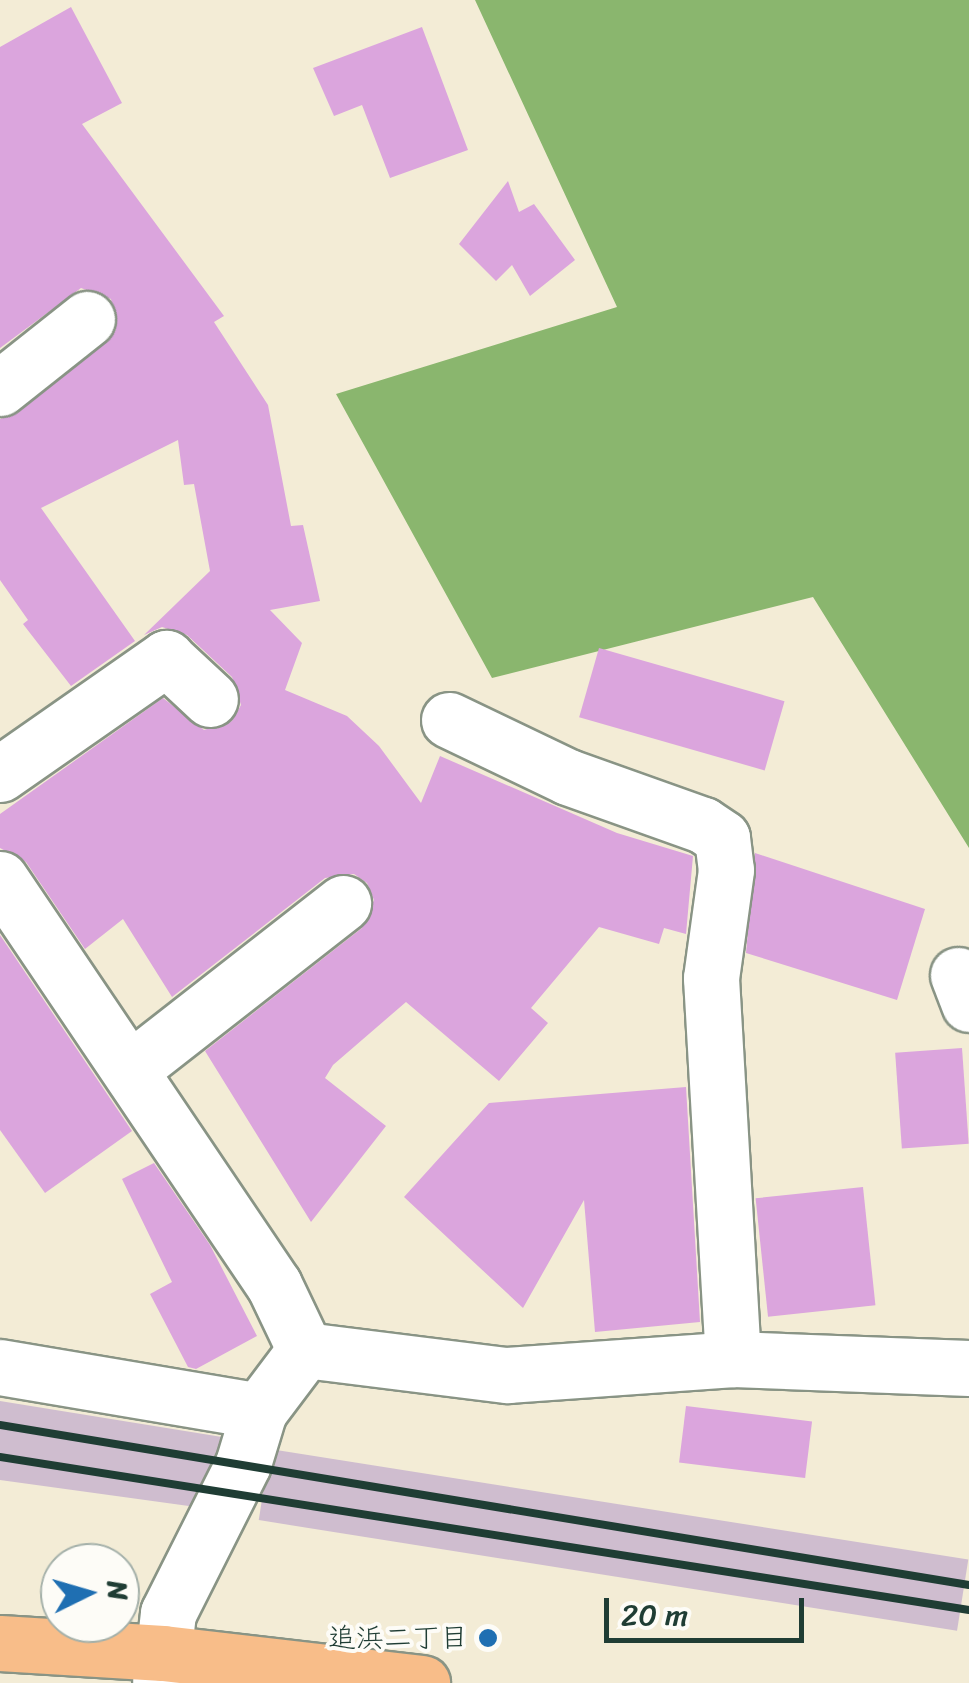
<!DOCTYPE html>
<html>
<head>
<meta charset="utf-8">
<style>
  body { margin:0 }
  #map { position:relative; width:969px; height:1683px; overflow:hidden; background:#f3ecd6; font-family:Sriracha,"Klee One",sans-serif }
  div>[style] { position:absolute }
  .industrial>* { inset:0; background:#cfbdcf; transform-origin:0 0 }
  .forest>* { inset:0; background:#8ab66e }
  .building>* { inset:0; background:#dba5dd; transform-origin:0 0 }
  .roads { filter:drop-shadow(2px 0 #899485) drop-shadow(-2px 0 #899485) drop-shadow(0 2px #899485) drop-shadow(0 -2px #899485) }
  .minor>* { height:55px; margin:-27.5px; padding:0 27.5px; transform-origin:27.5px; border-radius:27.5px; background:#fff }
  .highway>* { height:55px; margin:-27.5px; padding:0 27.5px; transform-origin:27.5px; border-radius:27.5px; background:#f8bd89 }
  .rail>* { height:8px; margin:-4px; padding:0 4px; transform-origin:4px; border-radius:4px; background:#1f3d34 }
  .dots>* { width:28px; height:28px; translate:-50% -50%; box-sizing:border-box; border:5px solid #fdfcf7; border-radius:50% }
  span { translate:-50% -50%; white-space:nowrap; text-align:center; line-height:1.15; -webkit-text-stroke:8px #fdfcf7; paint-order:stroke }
  .poi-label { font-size:28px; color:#1f3d34 }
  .right { translate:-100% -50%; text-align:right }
  .north { position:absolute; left:40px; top:1543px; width:100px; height:100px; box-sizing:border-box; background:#fdfcf7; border:2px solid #a4b0a9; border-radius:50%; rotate:85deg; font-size:28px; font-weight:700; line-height:40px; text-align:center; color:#1f3d34 }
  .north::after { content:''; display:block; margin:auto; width:35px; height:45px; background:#1f6fb2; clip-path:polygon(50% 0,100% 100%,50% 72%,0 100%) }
  .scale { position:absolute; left:604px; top:1598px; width:200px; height:45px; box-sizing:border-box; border:5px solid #1f3d34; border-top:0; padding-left:12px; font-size:30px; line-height:35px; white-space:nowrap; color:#1f3d34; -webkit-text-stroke:8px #fdfcf7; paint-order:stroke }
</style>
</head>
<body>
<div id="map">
  <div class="industrial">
    <i style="clip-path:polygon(0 1401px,222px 1437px,196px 1507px,0 1480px)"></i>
    <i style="left:270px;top:1449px;width:707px;height:72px;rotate:9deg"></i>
  </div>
  <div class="forest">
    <i style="clip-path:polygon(475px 0,969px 0,969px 848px,813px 597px,492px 678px,336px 394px,617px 307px)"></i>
  </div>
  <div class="building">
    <i style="clip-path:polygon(71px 7px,122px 103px,82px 124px,224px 316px,214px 322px,268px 405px,291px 526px,303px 525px,320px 601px,270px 610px,302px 643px,285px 690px,347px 716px,379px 746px,421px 803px,440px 756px,617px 833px,693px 856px,686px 934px,664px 928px,659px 944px,599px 927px,531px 1008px,548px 1023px,499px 1081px,406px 1002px,333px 1065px,325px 1078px,386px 1126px,311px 1222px,205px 1051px,362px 928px,374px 900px,367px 883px,354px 874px,325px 878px,172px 997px,123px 919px,85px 949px,26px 862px,0 848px,0 814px,163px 698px,204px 730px,232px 721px,241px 705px,232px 677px,187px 635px,162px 627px,144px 635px,210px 571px,194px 484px,184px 485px,178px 440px,41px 508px,135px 641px,71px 686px,23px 624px,28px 620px,0 580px,0 419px,19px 412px,116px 330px,111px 299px,81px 288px,0 348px,0 47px)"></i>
    <i style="clip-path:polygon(422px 27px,468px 150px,390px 178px,362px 105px,334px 116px,313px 68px)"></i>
    <i style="clip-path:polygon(508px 181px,519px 212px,534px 204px,575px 260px,530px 296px,512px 265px,496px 281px,459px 244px)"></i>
    <i style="left:599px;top:648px;width:193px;height:72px;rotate:16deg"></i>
    <i style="clip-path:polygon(755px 853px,925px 909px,897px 1000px,746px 953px)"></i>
    <i style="clip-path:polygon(0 935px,132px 1131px,45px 1193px,0 1130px)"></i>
    <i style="left:962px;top:1048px;width:96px;height:67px;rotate:86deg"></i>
    <i style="clip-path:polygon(686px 1087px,700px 1322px,595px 1332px,584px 1200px,523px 1308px,404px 1197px,489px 1103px)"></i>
    <i style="clip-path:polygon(154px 1163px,210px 1245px,257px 1336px,196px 1369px,188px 1367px,150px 1294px,172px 1282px,122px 1179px)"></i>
    <i style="left:863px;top:1187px;width:119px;height:108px;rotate:84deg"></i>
    <i style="left:686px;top:1406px;width:127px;height:57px;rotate:7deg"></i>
  </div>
  <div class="roads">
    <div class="minor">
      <i style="left:0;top:388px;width:111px;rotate:-38.4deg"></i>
      <i style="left:449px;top:720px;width:132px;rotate:25.6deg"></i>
      <i style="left:568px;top:777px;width:143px;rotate:19.6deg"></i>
      <i style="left:703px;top:825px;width:23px;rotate:34deg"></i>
      <i style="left:722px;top:838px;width:32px;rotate:83deg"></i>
      <i style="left:726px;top:870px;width:109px;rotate:97.9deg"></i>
      <i style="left:711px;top:978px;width:382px;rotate:86.7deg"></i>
      <i style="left:0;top:774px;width:203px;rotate:-34.9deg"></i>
      <i style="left:166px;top:658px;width:60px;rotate:43deg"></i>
      <i style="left:0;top:879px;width:490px;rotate:56deg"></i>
      <i style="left:274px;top:1285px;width:72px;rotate:64.5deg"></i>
      <i style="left:305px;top:1350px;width:76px;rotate:127deg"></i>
      <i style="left:259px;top:1411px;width:55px;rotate:106.8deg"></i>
      <i style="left:243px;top:1464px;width:167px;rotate:116.7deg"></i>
      <i style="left:168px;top:1613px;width:70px;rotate:96.5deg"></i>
      <i style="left:958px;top:975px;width:31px;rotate:69deg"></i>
      <i style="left:132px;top:1068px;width:268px;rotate:-38deg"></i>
      <i style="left:305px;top:1350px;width:204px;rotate:7.1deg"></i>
      <i style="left:507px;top:1375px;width:227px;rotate:-4deg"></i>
      <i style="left:733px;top:1359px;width:236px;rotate:2.2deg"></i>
      <i style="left:0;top:1367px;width:263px;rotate:9.6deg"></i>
    </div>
    <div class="highway">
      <i style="left:0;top:1643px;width:163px;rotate:3.5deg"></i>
      <i style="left:163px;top:1653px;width:261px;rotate:6.6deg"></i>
    </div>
  </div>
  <div class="rail">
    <i style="left:0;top:1425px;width:982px;rotate:9.38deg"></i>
    <i style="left:0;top:1457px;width:981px;rotate:8.97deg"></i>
  </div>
  <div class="dots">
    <i style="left:488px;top:1638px;background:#1f6fb2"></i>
  </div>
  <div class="poi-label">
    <span class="right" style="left:468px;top:1638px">追浜二丁目</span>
  </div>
  <div class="north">N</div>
  <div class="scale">20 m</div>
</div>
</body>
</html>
